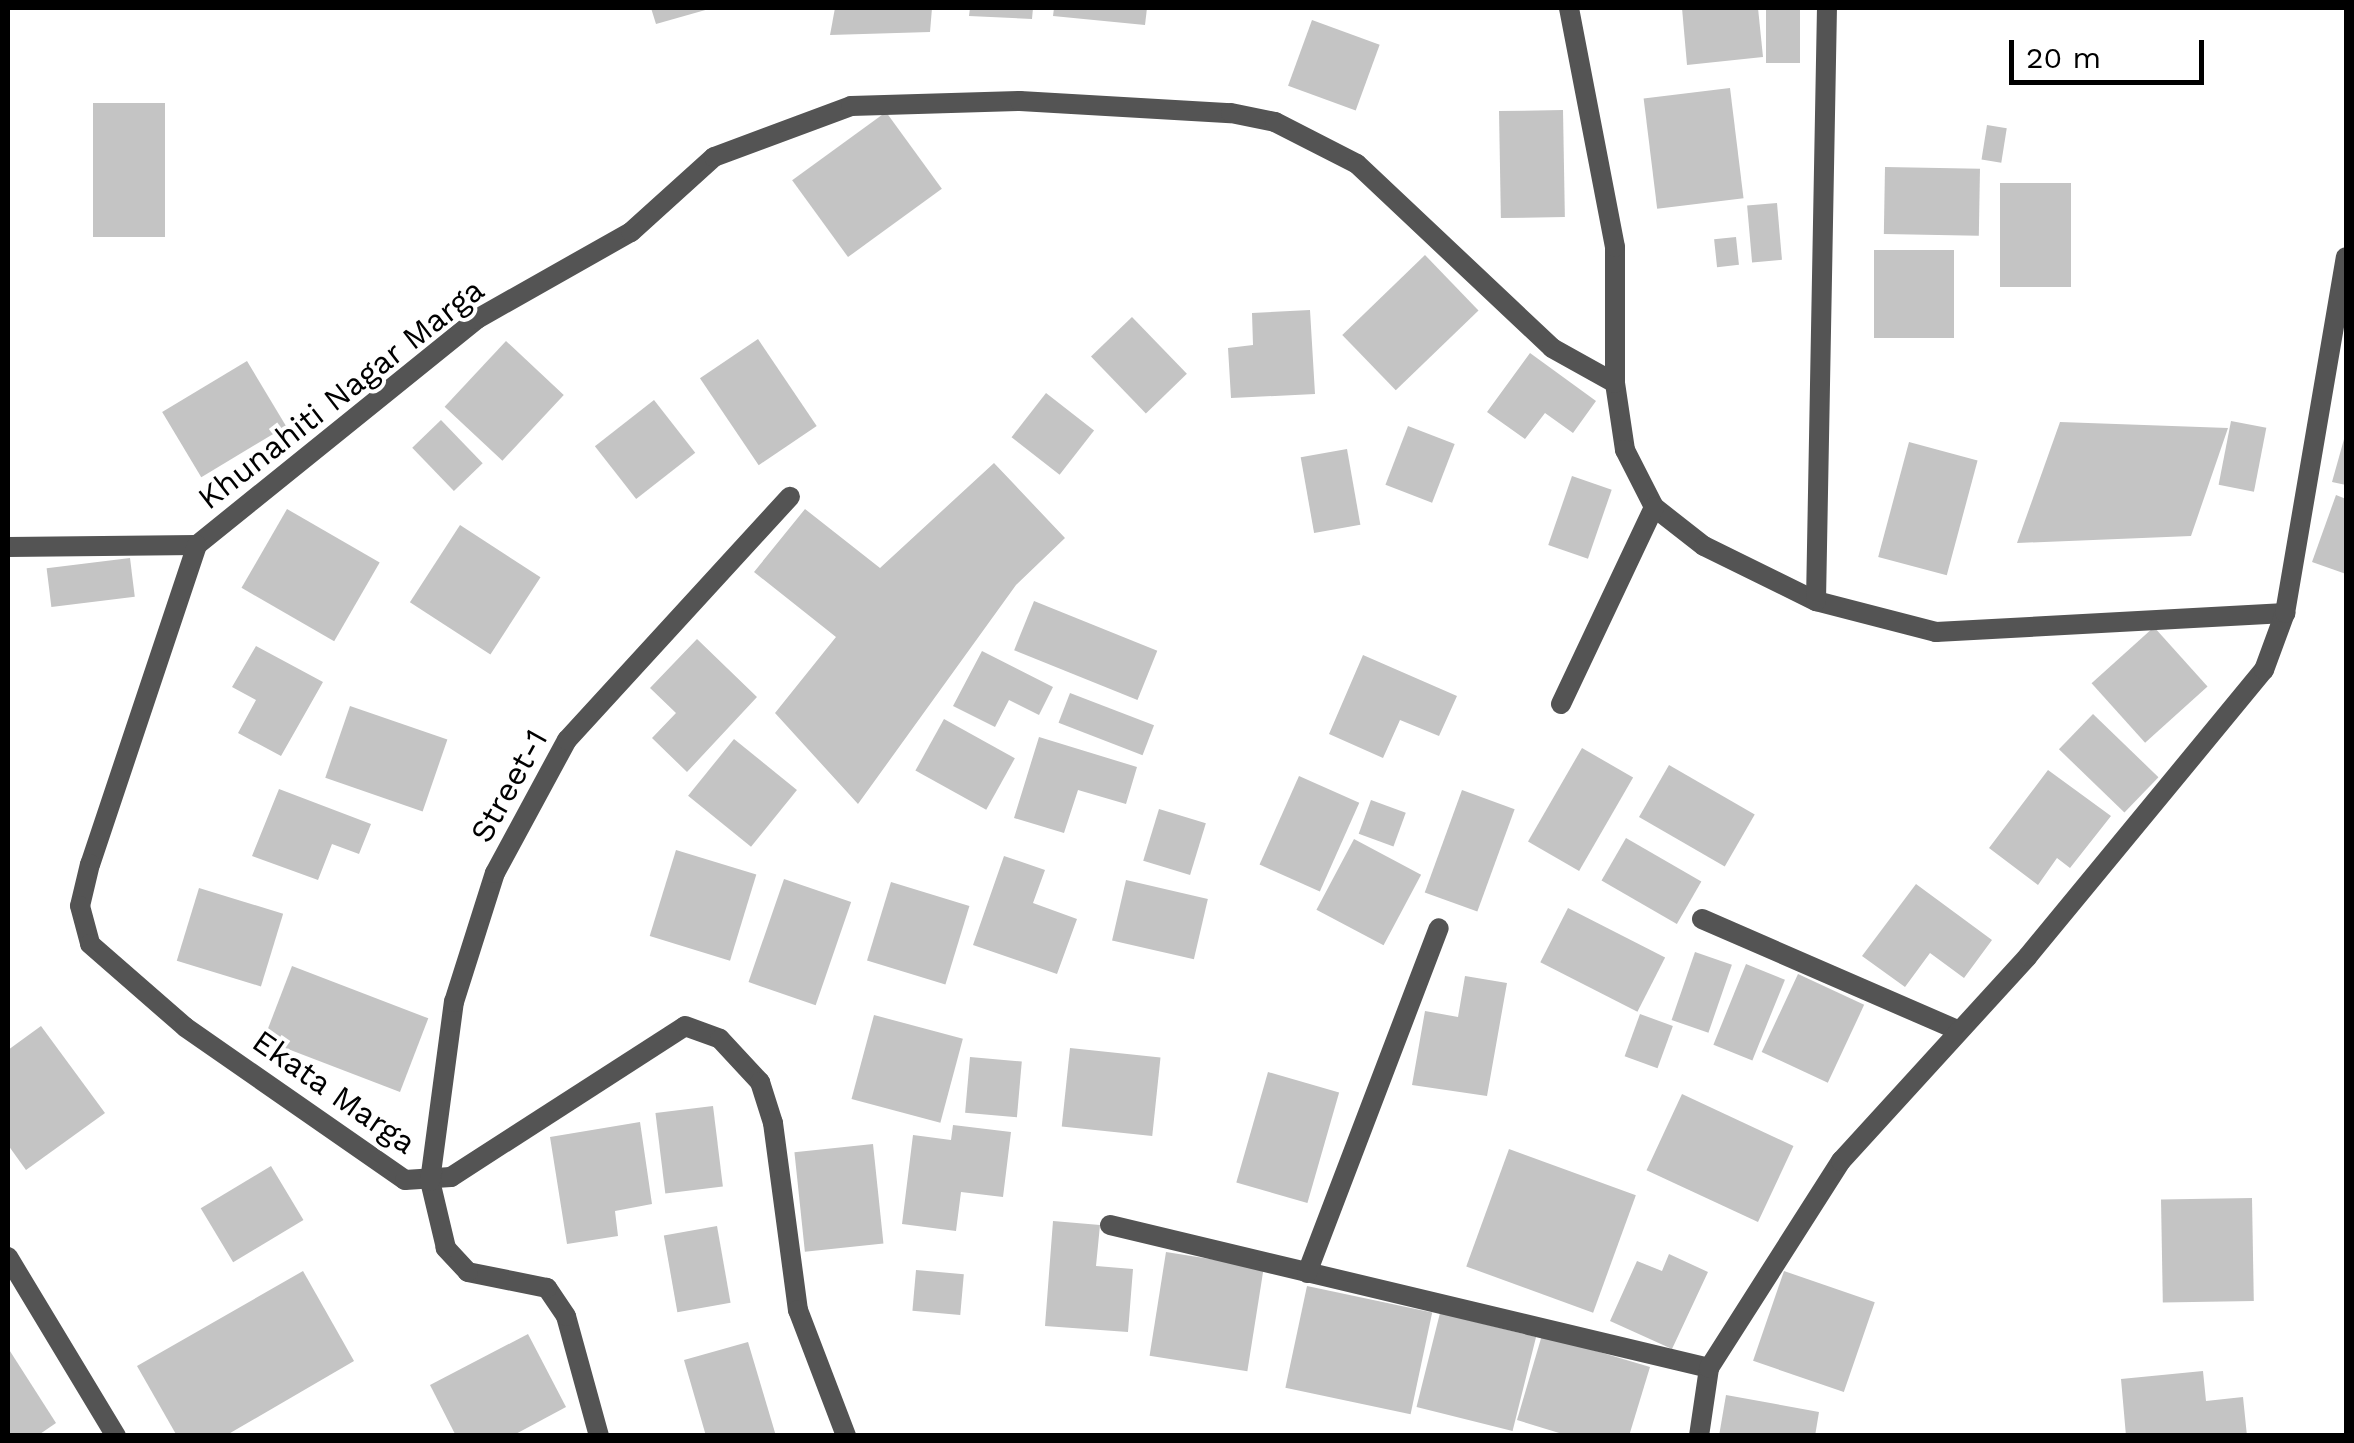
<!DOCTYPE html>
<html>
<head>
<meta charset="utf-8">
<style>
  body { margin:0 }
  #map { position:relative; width:2354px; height:1443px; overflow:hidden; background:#fff; font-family:"Work Sans",sans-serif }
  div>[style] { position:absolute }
  .building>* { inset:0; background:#c4c4c4; transform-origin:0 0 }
  .minor>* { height:20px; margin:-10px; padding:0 10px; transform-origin:10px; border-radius:10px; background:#545454 }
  span { translate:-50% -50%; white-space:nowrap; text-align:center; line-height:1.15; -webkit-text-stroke:8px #fff; paint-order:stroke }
  .street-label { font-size:32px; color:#000 }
  .frame { position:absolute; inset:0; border:10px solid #000; pointer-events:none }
  .scale { position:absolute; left:2009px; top:40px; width:195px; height:45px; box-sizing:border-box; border:5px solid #000; border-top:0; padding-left:12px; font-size:30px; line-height:35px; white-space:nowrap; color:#000; -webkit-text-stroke:8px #fff; paint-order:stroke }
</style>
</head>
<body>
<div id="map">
  <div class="building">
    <i style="clip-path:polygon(651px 8px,709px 8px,709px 9px,656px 24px)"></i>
    <i style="clip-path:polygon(835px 8px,932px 8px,930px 32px,830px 35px)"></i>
    <i style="clip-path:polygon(970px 8px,1033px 8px,1032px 19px,969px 16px)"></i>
    <i style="clip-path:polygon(1054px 8px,1147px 8px,1145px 25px,1053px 16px)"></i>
    <i style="clip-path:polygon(1682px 8px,1758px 8px,1763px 57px,1687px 65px)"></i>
    <i style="left:1766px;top:8px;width:34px;height:55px"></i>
    <i style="left:1312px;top:20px;width:72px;height:70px;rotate:20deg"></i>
    <i style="left:1730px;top:88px;width:111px;height:87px;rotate:83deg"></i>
    <i style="left:93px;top:103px;width:72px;height:134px"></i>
    <i style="left:1563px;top:110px;width:107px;height:64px;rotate:89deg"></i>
    <i style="left:886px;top:112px;width:95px;height:116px;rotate:54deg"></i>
    <i style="left:1987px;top:125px;width:20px;height:35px;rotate:9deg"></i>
    <i style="left:1885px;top:167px;width:95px;height:67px;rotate:1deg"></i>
    <i style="left:2000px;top:183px;width:71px;height:104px"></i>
    <i style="left:1777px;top:203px;width:57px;height:30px;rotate:85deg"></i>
    <i style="left:1736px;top:237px;width:28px;height:22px;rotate:84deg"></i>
    <i style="left:1954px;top:250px;width:88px;height:80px;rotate:90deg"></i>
    <i style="left:1425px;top:255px;width:77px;height:115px;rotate:46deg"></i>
    <i style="clip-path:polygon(1310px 310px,1315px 394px,1231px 398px,1228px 348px,1253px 345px,1252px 313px)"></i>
    <i style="left:1132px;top:317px;width:79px;height:57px;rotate:46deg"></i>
    <i style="left:758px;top:339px;width:105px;height:70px;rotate:56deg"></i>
    <i style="left:506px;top:341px;width:79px;height:90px;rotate:43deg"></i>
    <i style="clip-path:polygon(1530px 353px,1596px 401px,1573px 433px,1545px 413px,1525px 439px,1487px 412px)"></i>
    <i style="left:247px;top:361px;width:76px;height:99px;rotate:59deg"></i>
    <i style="left:1046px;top:393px;width:61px;height:56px;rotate:38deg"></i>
    <i style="left:654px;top:400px;width:67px;height:75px;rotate:52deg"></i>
    <i style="left:441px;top:420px;width:60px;height:40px;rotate:46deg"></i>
    <i style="left:2231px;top:421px;width:36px;height:65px;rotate:11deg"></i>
    <i style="clip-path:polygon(2060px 422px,2228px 428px,2191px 536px,2017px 543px)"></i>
    <i style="left:1408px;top:426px;width:50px;height:63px;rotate:21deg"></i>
    <i style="clip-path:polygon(2346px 432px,2346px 485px,2332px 482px)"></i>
    <i style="left:1909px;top:442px;width:71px;height:119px;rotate:15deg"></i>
    <i style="left:1347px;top:449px;width:77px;height:47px;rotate:80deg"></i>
    <i style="clip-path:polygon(994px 463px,1065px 538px,1016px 585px,858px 804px,775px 713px,836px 637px,754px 572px,805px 509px,880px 568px)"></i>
    <i style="left:1572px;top:476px;width:42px;height:73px;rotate:19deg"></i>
    <i style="clip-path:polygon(2336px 495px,2346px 499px,2346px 574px,2312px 562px)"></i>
    <i style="left:287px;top:509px;width:107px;height:91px;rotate:30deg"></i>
    <i style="left:460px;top:525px;width:96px;height:92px;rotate:33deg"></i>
    <i style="left:130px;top:558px;width:39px;height:84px;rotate:83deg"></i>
    <i style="left:1034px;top:601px;width:133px;height:53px;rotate:22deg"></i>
    <i style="left:2154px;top:627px;width:80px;height:84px;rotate:48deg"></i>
    <i style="clip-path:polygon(697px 639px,757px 697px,687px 772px,652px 738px,676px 713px,650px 688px)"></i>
    <i style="clip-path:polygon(256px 646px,323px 682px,281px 756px,238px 733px,256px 700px,232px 687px)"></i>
    <i style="clip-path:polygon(982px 651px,1053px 687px,1039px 715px,1009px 700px,995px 727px,953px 706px)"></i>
    <i style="clip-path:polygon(1363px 655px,1457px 696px,1439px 736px,1400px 720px,1383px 758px,1329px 734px)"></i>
    <i style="left:1070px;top:693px;width:90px;height:32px;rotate:21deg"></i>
    <i style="left:350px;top:706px;width:103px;height:76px;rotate:19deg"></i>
    <i style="left:2093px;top:714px;width:91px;height:49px;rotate:44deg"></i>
    <i style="left:944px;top:719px;width:81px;height:59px;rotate:29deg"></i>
    <i style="clip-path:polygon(1039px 737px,1137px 767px,1126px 804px,1078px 790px,1064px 833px,1014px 818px)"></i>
    <i style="left:734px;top:739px;width:81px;height:73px;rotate:39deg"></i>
    <i style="left:1582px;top:748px;width:59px;height:108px;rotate:30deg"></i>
    <i style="left:1669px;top:765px;width:99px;height:60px;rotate:30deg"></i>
    <i style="clip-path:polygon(2048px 770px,2111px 816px,2070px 868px,2057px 858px,2038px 885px,1989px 848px)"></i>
    <i style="left:1299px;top:776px;width:66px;height:97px;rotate:24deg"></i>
    <i style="clip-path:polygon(279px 789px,371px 824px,359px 854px,332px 844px,318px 880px,252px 856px)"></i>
    <i style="left:1462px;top:790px;width:56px;height:109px;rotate:20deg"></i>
    <i style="left:1371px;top:800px;width:37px;height:36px;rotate:20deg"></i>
    <i style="left:1159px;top:809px;width:49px;height:54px;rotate:17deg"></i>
    <i style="left:1626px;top:838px;width:87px;height:49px;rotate:30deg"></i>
    <i style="left:1354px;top:839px;width:76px;height:80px;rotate:28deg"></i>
    <i style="left:676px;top:850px;width:84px;height:90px;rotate:17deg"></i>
    <i style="clip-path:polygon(1004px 856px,1045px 870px,1033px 903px,1077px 919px,1057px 974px,973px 945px)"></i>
    <i style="left:784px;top:879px;width:71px;height:109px;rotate:19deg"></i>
    <i style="left:1126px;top:880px;width:84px;height:62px;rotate:13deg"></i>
    <i style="left:891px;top:882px;width:82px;height:82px;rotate:17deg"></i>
    <i style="clip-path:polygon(1916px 884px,1992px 940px,1964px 978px,1930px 953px,1905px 987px,1862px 956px)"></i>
    <i style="left:199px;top:888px;width:88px;height:76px;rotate:17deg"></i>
    <i style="left:1568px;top:908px;width:109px;height:61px;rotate:27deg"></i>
    <i style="left:1695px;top:952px;width:39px;height:72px;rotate:19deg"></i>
    <i style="left:1746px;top:964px;width:42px;height:87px;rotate:22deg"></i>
    <i style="left:292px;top:966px;width:146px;height:79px;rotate:21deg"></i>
    <i style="left:1798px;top:974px;width:73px;height:86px;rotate:25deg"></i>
    <i style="clip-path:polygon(1465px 976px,1507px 983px,1487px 1096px,1412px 1085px,1425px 1011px,1458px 1017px)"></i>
    <i style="left:1640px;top:1014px;width:35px;height:45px;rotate:20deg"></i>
    <i style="left:874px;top:1015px;width:92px;height:87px;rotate:15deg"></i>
    <i style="clip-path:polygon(41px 1026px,105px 1113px,26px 1170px,8px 1145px,8px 1050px)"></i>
    <i style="left:1070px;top:1048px;width:91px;height:79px;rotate:6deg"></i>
    <i style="left:970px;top:1057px;width:52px;height:56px;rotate:5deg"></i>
    <i style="left:1268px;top:1072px;width:74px;height:115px;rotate:16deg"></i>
    <i style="left:1682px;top:1094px;width:123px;height:84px;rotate:25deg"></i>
    <i style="left:713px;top:1106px;width:81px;height:58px;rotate:83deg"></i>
    <i style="clip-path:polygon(640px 1122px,652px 1204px,615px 1211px,618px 1236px,567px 1244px,550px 1137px)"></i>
    <i style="clip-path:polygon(953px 1125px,1011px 1132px,1003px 1197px,961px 1192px,956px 1231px,902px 1224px,913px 1135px,951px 1140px)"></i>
    <i style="left:873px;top:1144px;width:100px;height:79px;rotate:84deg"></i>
    <i style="left:1509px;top:1149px;width:135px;height:125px;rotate:20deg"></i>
    <i style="left:271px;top:1166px;width:63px;height:82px;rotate:59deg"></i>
    <i style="left:2252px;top:1198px;width:103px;height:91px;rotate:89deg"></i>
    <i style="clip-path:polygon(1053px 1221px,1100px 1225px,1096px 1266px,1133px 1269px,1128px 1332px,1045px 1326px)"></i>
    <i style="left:717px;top:1226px;width:78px;height:54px;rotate:80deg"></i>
    <i style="left:1166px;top:1252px;width:99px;height:105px;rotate:9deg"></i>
    <i style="clip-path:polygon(1669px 1254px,1708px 1272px,1672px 1349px,1610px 1321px,1637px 1261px,1662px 1271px)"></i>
    <i style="left:916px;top:1270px;width:48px;height:41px;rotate:5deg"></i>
    <i style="clip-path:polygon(303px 1271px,354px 1361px,225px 1436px,177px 1436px,137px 1366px)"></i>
    <i style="left:1784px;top:1271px;width:96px;height:95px;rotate:19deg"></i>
    <i style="left:1307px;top:1286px;width:128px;height:104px;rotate:12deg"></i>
    <i style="left:1440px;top:1313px;width:99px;height:97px;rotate:14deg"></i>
    <i style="clip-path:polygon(528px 1334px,566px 1407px,512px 1436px,456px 1436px,430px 1385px)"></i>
    <i style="clip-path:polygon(1542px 1335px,1650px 1367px,1629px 1436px,1569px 1436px,1517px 1420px)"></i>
    <i style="clip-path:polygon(748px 1342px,776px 1436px,706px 1436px,684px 1360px)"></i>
    <i style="clip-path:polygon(8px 1348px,56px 1423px,37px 1436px,8px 1436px)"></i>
    <i style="clip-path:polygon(2203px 1371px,2206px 1401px,2243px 1397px,2247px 1436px,2126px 1436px,2121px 1379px)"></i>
    <i style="clip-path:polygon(1726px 1395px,1819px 1412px,1815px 1436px,1719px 1436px)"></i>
  </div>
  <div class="minor">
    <i style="left:1615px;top:383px;width:68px;rotate:81.5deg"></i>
    <i style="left:1625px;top:450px;width:64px;rotate:63deg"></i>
    <i style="left:1654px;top:507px;width:63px;rotate:38deg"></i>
    <i style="left:1704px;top:546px;width:125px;rotate:26.2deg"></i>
    <i style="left:1816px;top:601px;width:124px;rotate:14.5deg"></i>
    <i style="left:1936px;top:632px;width:350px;rotate:-3.1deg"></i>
    <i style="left:197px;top:545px;width:360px;rotate:-38.9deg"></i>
    <i style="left:477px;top:319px;width:177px;rotate:-29.5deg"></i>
    <i style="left:631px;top:232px;width:112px;rotate:-42.1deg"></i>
    <i style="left:714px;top:157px;width:146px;rotate:-20.4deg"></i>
    <i style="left:851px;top:106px;width:169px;rotate:-1.7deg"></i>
    <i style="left:1020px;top:101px;width:211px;rotate:3.3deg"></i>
    <i style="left:1231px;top:113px;width:45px;rotate:11.6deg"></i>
    <i style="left:1275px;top:122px;width:92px;rotate:27.1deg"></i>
    <i style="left:1357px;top:164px;width:268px;rotate:43.3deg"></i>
    <i style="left:1552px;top:348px;width:72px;rotate:29.1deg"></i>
    <i style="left:1615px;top:383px;width:136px;rotate:-90deg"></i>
    <i style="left:1615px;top:247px;width:243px;rotate:-100.9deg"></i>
    <i style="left:8px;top:547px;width:189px;rotate:-0.6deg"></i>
    <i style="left:197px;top:545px;width:336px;rotate:108.5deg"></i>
    <i style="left:90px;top:864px;width:43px;rotate:103.4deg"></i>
    <i style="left:80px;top:906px;width:39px;rotate:75deg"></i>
    <i style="left:90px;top:944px;width:126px;rotate:41.1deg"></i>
    <i style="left:185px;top:1027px;width:268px;rotate:34.8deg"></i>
    <i style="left:405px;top:1180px;width:46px;rotate:-3.7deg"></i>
    <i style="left:451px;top:1177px;width:278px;rotate:-32.8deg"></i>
    <i style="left:685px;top:1026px;width:37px;rotate:20deg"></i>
    <i style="left:720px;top:1039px;width:59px;rotate:47.1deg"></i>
    <i style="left:760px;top:1082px;width:43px;rotate:72.4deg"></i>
    <i style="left:773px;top:1123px;width:189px;rotate:82.4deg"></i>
    <i style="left:798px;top:1310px;width:135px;rotate:69.1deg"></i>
    <i style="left:1816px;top:601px;width:593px;rotate:-88.94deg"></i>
    <i style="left:1561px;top:704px;width:218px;rotate:-64.7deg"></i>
    <i style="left:1702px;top:919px;width:280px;rotate:23.5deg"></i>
    <i style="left:1110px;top:1225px;width:616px;rotate:13.43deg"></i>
    <i style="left:8px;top:1257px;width:209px;rotate:58.9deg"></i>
    <i style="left:1307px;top:1273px;width:369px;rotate:-69.1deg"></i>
    <i style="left:599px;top:1436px;width:124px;rotate:-105.4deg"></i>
    <i style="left:566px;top:1316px;width:34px;rotate:-124deg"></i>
    <i style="left:547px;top:1288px;width:81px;rotate:-168.6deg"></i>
    <i style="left:468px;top:1272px;width:33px;rotate:-133deg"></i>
    <i style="left:446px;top:1248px;width:69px;rotate:-103.4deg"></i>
    <i style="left:430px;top:1181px;width:181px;rotate:-82.4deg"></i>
    <i style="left:454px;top:1002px;width:135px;rotate:-72.4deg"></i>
    <i style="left:495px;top:873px;width:151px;rotate:-61.6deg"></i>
    <i style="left:567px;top:740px;width:330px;rotate:-47.5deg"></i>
    <i style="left:1699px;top:1436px;width:69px;rotate:-81.6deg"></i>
    <i style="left:1709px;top:1368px;width:246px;rotate:-57.5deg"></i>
    <i style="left:1841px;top:1161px;width:277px;rotate:-47.6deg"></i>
    <i style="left:2028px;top:956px;width:371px;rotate:-50.5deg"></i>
    <i style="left:2264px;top:670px;width:61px;rotate:-69.8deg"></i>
    <i style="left:2285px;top:613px;width:361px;rotate:-80.3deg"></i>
  </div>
  <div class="street-label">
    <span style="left:341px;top:394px;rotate:-38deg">Khunahiti Nagar Marga</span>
    <span style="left:509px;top:786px;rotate:-61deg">Street-1</span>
    <span style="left:334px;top:1092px;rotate:35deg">Ekata Marga</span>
  </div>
  <div class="frame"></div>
  <div class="scale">20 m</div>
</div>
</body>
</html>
